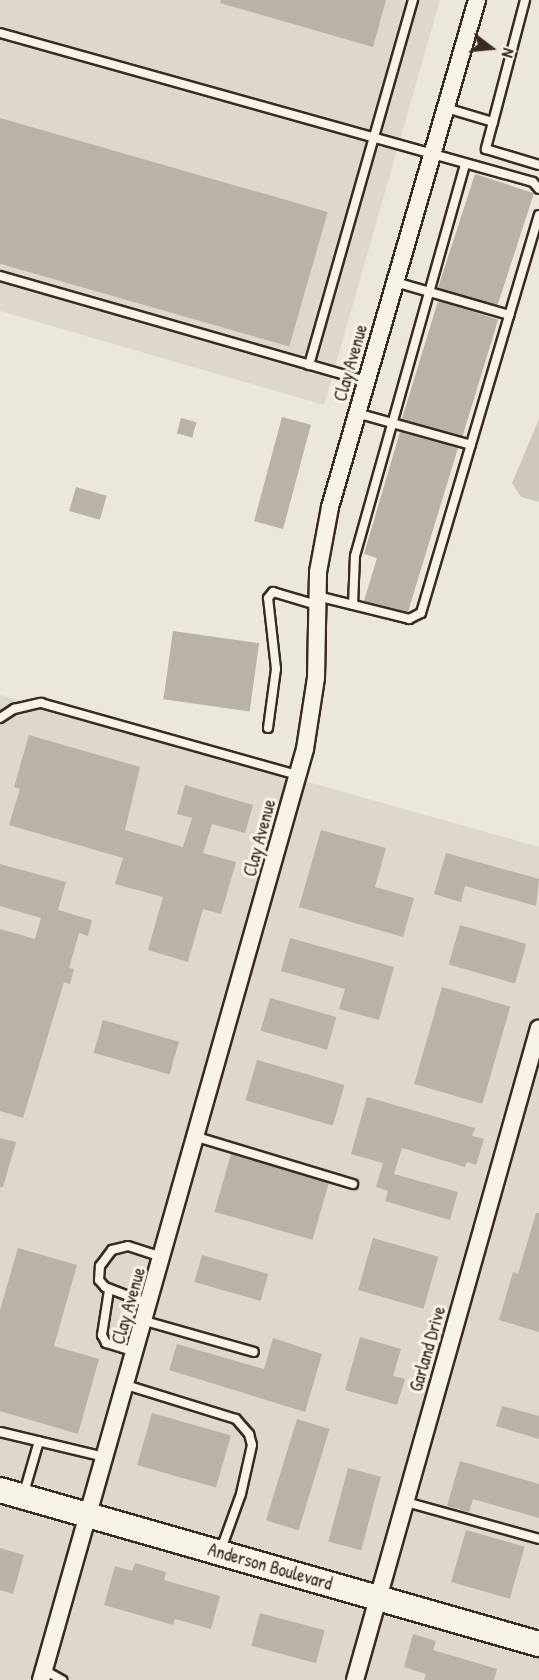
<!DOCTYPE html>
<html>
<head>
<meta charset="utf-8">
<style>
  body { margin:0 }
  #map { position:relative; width:539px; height:1680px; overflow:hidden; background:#ece7dc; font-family:"Patrick Hand",sans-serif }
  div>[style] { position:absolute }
  .built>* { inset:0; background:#ddd7cc }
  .green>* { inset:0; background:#cec8bc }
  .building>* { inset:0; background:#bab2a7; transform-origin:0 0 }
  .roads { filter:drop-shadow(2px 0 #3b2a1e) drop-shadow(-2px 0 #3b2a1e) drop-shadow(0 2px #3b2a1e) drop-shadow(0 -2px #3b2a1e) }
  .lane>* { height:8px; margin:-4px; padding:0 4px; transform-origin:4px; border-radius:4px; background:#f7f3e8 }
  .street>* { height:16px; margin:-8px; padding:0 8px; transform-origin:8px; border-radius:8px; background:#f7f3e8 }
  .secondary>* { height:24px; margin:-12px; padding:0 12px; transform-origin:12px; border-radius:12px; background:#f7f3e8 }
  span { translate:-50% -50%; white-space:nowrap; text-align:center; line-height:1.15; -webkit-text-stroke:6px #f7f3e8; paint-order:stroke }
  .street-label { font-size:18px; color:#3b2a1e }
  .north { position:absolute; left:461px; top:18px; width:60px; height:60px; -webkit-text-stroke:4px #f7f3e8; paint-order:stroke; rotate:106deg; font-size:16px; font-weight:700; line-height:24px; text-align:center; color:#3b2a1e }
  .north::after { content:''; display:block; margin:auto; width:21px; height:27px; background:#3b2a1e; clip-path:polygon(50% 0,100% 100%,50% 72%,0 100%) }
</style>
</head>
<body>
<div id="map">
  <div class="built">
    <i style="clip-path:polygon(0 0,440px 0,324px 405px,0 311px)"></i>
    <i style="clip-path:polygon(0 695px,539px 847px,539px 1680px,0 1680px)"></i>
  </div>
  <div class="green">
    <i style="clip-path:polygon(539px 419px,539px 502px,521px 497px,512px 483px)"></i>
  </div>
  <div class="building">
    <i style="clip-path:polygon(221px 0,386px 0,373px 47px,220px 3px)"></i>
    <i style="left:0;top:118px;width:341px;height:140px;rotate:16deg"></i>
    <i style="left:475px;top:174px;width:62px;height:120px;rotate:18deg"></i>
    <i style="left:438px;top:301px;width:63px;height:124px;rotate:17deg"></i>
    <i style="left:282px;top:417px;width:30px;height:108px;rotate:15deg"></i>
    <i style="left:181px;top:418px;width:16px;height:16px;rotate:15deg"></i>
    <i style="clip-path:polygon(400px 432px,458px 448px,408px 612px,364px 601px,377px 558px,364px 554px)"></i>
    <i style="left:76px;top:487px;width:32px;height:25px;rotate:16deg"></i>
    <i style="left:173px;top:631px;width:87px;height:69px;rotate:8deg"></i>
    <i style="clip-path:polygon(29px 735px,140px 767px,125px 830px,183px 847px,192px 818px,177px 814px,185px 785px,253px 805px,245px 833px,212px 824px,203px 853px,236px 862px,221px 914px,203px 909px,188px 962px,148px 950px,163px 897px,115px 884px,123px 858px,9px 825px,20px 789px,14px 787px)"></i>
    <i style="clip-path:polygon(321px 830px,386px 848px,375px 887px,414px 898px,403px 937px,299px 907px)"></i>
    <i style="clip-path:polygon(446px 853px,539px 879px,536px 906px,465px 886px,461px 902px,434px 894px)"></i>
    <i style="clip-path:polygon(0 864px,66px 882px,58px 910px,92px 920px,88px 936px,79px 933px,69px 968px,74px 969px,70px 984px,64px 982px,23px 1118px,0 1111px,0 929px,35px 939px,41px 918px,0 906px)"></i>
    <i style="left:460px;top:925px;width:69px;height:41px;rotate:16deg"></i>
    <i style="clip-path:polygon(290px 938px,394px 967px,379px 1020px,339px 1009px,345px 989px,281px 971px)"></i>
    <i style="left:442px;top:987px;width:71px;height:101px;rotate:16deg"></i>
    <i style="left:270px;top:998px;width:69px;height:34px;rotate:16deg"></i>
    <i style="left:103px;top:1020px;width:79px;height:34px;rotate:16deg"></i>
    <i style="left:257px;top:1060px;width:91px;height:42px;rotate:16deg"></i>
    <i style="clip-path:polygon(367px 1097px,475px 1128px,472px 1136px,484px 1139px,476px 1165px,467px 1162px,465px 1167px,402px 1148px,394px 1174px,458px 1192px,450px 1220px,385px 1201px,388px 1191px,376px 1187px,383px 1163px,351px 1154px)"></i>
    <i style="clip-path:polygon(0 1138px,16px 1142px,3px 1187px,0 1187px)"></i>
    <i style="left:231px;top:1154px;width:102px;height:60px;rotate:16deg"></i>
    <i style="clip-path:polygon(536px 1213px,539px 1213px,539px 1332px,499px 1320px,513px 1272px,518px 1274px)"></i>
    <i style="left:373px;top:1238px;width:68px;height:54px;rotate:16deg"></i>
    <i style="clip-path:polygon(18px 1248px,77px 1265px,54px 1346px,99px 1359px,78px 1434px,0 1411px,0 1310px)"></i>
    <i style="left:202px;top:1255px;width:69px;height:28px;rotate:16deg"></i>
    <i style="clip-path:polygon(360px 1337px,401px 1349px,393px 1376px,405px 1379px,397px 1405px,345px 1390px)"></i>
    <i style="clip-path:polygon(273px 1338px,322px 1354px,305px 1412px,169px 1370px,177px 1344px,264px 1369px)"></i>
    <i style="clip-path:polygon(502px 1406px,539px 1416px,539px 1439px,496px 1426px)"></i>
    <i style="left:152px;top:1413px;width:82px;height:54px;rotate:16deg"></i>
    <i style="left:297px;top:1419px;width:34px;height:106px;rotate:17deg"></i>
    <i style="clip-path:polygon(460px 1461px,539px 1484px,539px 1518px,473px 1499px,469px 1512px,447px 1506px)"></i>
    <i style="left:348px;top:1468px;width:34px;height:76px;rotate:15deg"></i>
    <i style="left:466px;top:1530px;width:61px;height:54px;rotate:16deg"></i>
    <i style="clip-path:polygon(0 1548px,24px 1555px,13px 1594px,0 1590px)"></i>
    <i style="clip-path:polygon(135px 1563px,166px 1572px,164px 1580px,220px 1596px,211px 1629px,175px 1619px,173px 1625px,104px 1605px,115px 1566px,132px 1571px)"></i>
    <i style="left:260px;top:1613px;width:67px;height:34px;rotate:15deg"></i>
    <i style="clip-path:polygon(413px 1634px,436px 1641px,433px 1650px,497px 1669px,494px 1680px,424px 1680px,426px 1674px,404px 1667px)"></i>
  </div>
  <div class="roads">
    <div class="lane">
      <i style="left:0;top:33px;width:553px;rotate:15.62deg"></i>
      <i style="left:533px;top:182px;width:9px;rotate:49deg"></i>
      <i style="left:446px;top:108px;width:49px;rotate:16.6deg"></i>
      <i style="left:493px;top:122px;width:28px;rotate:105deg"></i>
      <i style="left:486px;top:149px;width:55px;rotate:16.8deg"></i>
      <i style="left:493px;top:122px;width:126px;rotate:-75.3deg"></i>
      <i style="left:0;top:276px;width:380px;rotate:16deg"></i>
      <i style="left:395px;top:282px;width:119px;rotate:16.1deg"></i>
      <i style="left:309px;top:365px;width:380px;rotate:-74.1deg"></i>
      <i style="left:356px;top:413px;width:119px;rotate:15.5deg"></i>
      <i style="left:317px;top:596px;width:95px;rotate:14deg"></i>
      <i style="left:409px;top:619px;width:13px;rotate:-27deg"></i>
      <i style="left:421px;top:613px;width:415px;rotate:-73.5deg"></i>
      <i style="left:353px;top:605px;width:49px;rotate:-87.7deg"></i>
      <i style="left:355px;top:556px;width:407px;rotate:-74.3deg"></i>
      <i style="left:0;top:718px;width:17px;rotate:-33deg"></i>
      <i style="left:14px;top:709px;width:28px;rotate:-13deg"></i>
      <i style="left:41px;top:703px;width:267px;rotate:15.7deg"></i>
      <i style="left:268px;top:728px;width:60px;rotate:-82.3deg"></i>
      <i style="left:276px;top:669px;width:71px;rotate:-96.4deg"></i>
      <i style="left:268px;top:598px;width:8px;rotate:-50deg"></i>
      <i style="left:273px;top:592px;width:46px;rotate:16.5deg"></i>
      <i style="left:197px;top:1137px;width:163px;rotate:16.8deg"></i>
      <i style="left:109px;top:1290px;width:46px;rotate:98.8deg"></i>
      <i style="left:102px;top:1335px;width:9px;rotate:63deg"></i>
      <i style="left:106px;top:1343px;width:30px;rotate:17deg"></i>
      <i style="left:149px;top:1304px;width:47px;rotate:-158.9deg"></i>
      <i style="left:105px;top:1287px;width:9px;rotate:-131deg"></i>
      <i style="left:99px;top:1280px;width:14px;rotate:-86deg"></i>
      <i style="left:100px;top:1266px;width:20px;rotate:-53deg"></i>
      <i style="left:112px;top:1250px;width:16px;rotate:-14deg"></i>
      <i style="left:128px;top:1246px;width:36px;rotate:18deg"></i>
      <i style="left:145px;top:1321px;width:113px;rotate:15.9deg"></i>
      <i style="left:126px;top:1385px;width:115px;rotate:17.2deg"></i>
      <i style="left:236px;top:1419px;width:20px;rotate:49deg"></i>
      <i style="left:249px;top:1434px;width:11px;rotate:75deg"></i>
      <i style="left:252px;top:1445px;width:50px;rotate:102.7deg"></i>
      <i style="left:241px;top:1494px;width:62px;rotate:109.9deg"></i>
      <i style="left:0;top:1432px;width:108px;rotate:13.4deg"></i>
      <i style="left:23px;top:1496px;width:57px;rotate:-73.8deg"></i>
      <i style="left:406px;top:1502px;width:138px;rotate:15.5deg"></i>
      <i style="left:44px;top:1670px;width:21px;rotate:29deg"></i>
    </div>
    <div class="street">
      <i style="left:41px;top:1680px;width:968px;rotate:-74.17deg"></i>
      <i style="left:305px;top:749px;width:72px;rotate:-81.2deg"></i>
      <i style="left:316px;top:678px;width:106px;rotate:-88.9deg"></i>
      <i style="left:318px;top:572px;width:66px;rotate:-79.5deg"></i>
      <i style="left:330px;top:507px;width:528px;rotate:-73.83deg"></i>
      <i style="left:355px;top:1680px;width:677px;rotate:-74.24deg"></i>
    </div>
    <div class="secondary">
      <i style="left:0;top:1490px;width:561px;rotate:15.95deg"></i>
    </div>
  </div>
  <div class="street-label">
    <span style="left:351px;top:363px;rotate:-74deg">Clay Avenue</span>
    <span style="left:260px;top:838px;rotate:-75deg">Clay Avenue</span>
    <span style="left:129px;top:1306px;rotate:-74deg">Clay Avenue</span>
    <span style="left:428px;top:1349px;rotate:-74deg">Garland Drive</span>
    <span style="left:270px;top:1567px;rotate:16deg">Anderson Boulevard</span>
  </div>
  <div class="north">N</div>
</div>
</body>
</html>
